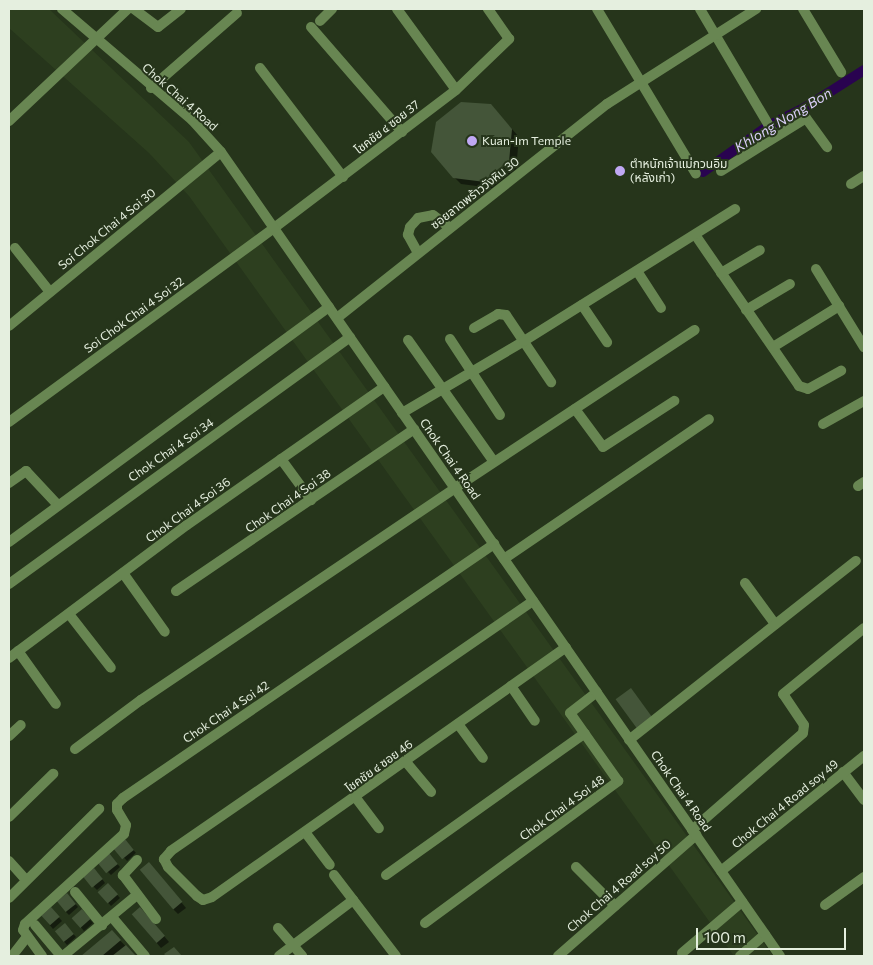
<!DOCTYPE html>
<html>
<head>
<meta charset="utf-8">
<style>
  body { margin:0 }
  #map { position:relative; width:873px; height:965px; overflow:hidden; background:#26351b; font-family:Commissioner,"Noto Sans Thai",sans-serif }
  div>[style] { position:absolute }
  .built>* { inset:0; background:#2d3f1f }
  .shadow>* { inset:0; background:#0007; transform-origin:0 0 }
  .canal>* { height:10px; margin:-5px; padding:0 5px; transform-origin:5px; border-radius:5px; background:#290350 }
  .building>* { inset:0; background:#445539; transform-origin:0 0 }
  .minor>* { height:10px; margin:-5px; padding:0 5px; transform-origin:5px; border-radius:5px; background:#688652 }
  .tertiary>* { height:10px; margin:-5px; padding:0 5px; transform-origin:5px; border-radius:5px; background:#688652 }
  .dots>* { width:14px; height:14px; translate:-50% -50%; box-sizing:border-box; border:2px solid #26351b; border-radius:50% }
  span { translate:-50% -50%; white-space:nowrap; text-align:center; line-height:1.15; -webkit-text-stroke:4px #26351b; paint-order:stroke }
  .street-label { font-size:12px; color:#e5efdf }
  .poi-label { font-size:12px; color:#e5efdf }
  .left { translate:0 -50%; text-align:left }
  .water-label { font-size:14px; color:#dbcffa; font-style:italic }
  .frame { position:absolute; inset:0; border:10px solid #e5efdf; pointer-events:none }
  .scale { position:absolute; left:696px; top:928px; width:150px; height:22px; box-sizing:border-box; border:2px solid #e5efdf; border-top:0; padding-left:6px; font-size:15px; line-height:18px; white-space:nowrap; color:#e5efdf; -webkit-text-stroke:4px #26351b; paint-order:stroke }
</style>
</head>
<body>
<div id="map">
  <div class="built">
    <i style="clip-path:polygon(9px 9px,49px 9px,189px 142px,773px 956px,734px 956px,189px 196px,149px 153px,9px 28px)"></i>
  </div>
  <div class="shadow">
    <i style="clip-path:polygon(491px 105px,519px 137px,516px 169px,492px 188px,461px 184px,454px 177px)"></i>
    <i style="left:125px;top:841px;width:16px;height:12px;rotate:47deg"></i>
    <i style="clip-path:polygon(112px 858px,120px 867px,111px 875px,108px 872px)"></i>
    <i style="clip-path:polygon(154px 869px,186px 908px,178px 914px,173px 909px)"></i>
    <i style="clip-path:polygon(97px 872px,105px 883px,97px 890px,94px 887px)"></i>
    <i style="clip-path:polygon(111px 888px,120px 898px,111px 906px,99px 892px)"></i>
    <i style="clip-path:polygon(70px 898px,78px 907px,69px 915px,66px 912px)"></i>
    <i style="clip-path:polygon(54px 912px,62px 921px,53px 929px,42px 916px)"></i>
    <i style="clip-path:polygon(145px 913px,169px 942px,161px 948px,133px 915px)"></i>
    <i style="clip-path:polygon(85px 914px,93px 923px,84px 931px,73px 918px)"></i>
    <i style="clip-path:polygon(68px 928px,76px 937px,67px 945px,56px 932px)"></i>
    <i style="clip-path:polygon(112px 932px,135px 956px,82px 956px)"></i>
  </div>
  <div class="canal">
    <i style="left:703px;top:172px;width:80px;rotate:-35.3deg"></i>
    <i style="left:768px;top:126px;width:42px;rotate:-26.6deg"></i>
    <i style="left:806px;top:107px;width:69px;rotate:-32.5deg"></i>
  </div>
  <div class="building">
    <i style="clip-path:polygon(461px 102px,491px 104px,512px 129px,509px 162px,485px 182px,453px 178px,431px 152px,436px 122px)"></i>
    <i style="left:631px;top:688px;width:37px;height:19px;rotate:54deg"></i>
    <i style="left:125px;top:839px;width:14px;height:15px;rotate:51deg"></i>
    <i style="left:109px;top:853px;width:14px;height:15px;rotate:51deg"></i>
    <i style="left:149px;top:862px;width:52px;height:12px;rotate:50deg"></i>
    <i style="left:94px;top:868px;width:14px;height:14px;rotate:51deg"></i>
    <i style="left:108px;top:883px;width:15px;height:14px;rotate:48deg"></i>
    <i style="left:67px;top:893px;width:14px;height:13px;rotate:51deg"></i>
    <i style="left:51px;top:907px;width:13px;height:13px;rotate:48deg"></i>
    <i style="left:140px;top:907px;width:38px;height:11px;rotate:49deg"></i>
    <i style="left:82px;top:909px;width:13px;height:14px;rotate:48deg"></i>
    <i style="left:65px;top:923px;width:14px;height:13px;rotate:51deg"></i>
    <i style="clip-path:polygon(112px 930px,121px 940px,102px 956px,81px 956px)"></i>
    <i style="clip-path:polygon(126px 945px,135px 955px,112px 956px)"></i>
    <i style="clip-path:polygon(174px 947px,182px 956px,166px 956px,164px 954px)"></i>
  </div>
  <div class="minor">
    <i style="left:134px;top:9px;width:30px;rotate:37deg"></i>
    <i style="left:158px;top:27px;width:29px;rotate:-38deg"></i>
    <i style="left:397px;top:9px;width:100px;rotate:53.9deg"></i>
    <i style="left:597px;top:9px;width:192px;rotate:59deg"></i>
    <i style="left:700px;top:9px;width:147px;rotate:59.4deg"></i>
    <i style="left:803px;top:9px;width:74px;rotate:58.9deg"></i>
    <i style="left:320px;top:21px;width:17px;rotate:-45deg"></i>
    <i style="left:311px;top:27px;width:139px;rotate:49.1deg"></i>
    <i style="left:260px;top:68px;width:137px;rotate:52.7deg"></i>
    <i style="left:151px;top:88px;width:114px;rotate:-41.1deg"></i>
    <i style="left:9px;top:121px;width:163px;rotate:-43.3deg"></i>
    <i style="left:721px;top:171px;width:100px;rotate:-31.9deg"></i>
    <i style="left:806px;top:118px;width:36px;rotate:54deg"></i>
    <i style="left:851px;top:184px;width:15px;rotate:-32deg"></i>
    <i style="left:696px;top:236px;width:182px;rotate:55.5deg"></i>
    <i style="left:799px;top:386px;width:9px;rotate:18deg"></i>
    <i style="left:808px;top:389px;width:38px;rotate:-29deg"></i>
    <i style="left:15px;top:248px;width:56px;rotate:51.5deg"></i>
    <i style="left:418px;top:253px;width:21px;rotate:-119deg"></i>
    <i style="left:408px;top:235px;width:8px;rotate:-76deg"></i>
    <i style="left:410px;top:227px;width:12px;rotate:-48deg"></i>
    <i style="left:418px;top:218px;width:15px;rotate:-11deg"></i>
    <i style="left:433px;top:215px;width:21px;rotate:37deg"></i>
    <i style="left:816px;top:269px;width:92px;rotate:58.4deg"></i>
    <i style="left:637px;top:271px;width:44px;rotate:57deg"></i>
    <i style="left:721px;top:273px;width:45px;rotate:-30.5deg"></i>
    <i style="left:582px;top:305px;width:45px;rotate:56deg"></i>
    <i style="left:746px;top:310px;width:51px;rotate:-30.6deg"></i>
    <i style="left:337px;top:318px;width:345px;rotate:-38.4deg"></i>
    <i style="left:607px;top:104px;width:177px;rotate:-32.5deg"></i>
    <i style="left:9px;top:326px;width:274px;rotate:-39.4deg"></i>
    <i style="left:474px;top:328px;width:28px;rotate:-30deg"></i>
    <i style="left:498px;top:314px;width:8px;rotate:7deg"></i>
    <i style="left:506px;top:315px;width:81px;rotate:56.1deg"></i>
    <i style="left:450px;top:339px;width:91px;rotate:56.7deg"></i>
    <i style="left:408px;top:340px;width:149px;rotate:54.8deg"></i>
    <i style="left:773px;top:347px;width:78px;rotate:-31.8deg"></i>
    <i style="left:575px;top:409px;width:47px;rotate:53.6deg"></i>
    <i style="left:603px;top:447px;width:85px;rotate:-32.9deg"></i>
    <i style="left:402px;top:413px;width:142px;rotate:-30.5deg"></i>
    <i style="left:524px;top:341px;width:249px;rotate:-32deg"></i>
    <i style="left:9px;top:422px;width:328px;rotate:-36.2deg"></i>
    <i style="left:274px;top:228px;width:228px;rotate:-37.2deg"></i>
    <i style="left:456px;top:90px;width:74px;rotate:-43.9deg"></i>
    <i style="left:509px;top:39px;width:37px;rotate:-125deg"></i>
    <i style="left:823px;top:424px;width:47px;rotate:-29.3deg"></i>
    <i style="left:281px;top:459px;width:51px;rotate:53.8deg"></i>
    <i style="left:9px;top:483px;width:21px;rotate:-35deg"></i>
    <i style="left:26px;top:471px;width:45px;rotate:46.8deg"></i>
    <i style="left:858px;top:486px;width:7px;rotate:-34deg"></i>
    <i style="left:9px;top:542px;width:397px;rotate:-36.3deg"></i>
    <i style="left:504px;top:559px;width:248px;rotate:-34.3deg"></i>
    <i style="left:123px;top:573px;width:72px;rotate:54.6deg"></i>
    <i style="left:745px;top:583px;width:51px;rotate:53.8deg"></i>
    <i style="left:9px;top:584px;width:421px;rotate:-35.9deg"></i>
    <i style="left:176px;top:591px;width:288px;rotate:-34.2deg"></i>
    <i style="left:533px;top:601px;width:440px;rotate:145.4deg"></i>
    <i style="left:171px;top:851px;width:11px;rotate:131deg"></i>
    <i style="left:164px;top:859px;width:9px;rotate:63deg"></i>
    <i style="left:168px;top:867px;width:41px;rotate:45deg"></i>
    <i style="left:197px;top:896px;width:7px;rotate:34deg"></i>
    <i style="left:203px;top:900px;width:9px;rotate:-18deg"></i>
    <i style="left:212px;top:897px;width:433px;rotate:-35.2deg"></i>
    <i style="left:69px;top:614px;width:68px;rotate:52.1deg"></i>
    <i style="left:18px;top:651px;width:65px;rotate:54.4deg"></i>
    <i style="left:9px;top:658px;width:222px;rotate:-36.8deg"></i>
    <i style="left:187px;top:525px;width:241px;rotate:-35deg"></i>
    <i style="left:511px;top:686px;width:42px;rotate:55.6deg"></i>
    <i style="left:458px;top:724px;width:42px;rotate:53.7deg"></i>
    <i style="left:9px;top:736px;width:16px;rotate:-43deg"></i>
    <i style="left:629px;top:740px;width:289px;rotate:-38.3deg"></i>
    <i style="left:75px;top:749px;width:82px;rotate:-36.6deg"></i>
    <i style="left:141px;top:700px;width:379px;rotate:-34deg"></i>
    <i style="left:455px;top:488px;width:287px;rotate:-33.4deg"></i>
    <i style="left:406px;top:762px;width:39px;rotate:50deg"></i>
    <i style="left:843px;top:772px;width:35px;rotate:53deg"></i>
    <i style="left:356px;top:798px;width:38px;rotate:53deg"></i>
    <i style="left:9px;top:817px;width:62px;rotate:-44.3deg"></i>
    <i style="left:692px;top:830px;width:147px;rotate:-41.1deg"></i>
    <i style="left:803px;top:733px;width:8px;rotate:-83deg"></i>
    <i style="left:804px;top:725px;width:37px;rotate:-124deg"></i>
    <i style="left:783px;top:694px;width:104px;rotate:-39.2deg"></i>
    <i style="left:305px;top:832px;width:41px;rotate:52.9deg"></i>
    <i style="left:137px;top:860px;width:21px;rotate:133deg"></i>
    <i style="left:123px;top:875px;width:55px;rotate:53.1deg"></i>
    <i style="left:9px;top:861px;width:25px;rotate:48deg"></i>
    <i style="left:576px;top:867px;width:55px;rotate:45deg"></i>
    <i style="left:721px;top:871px;width:184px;rotate:-38.8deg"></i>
    <i style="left:334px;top:875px;width:102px;rotate:52.6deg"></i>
    <i style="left:386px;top:875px;width:244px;rotate:-35.5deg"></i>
    <i style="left:75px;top:892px;width:43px;rotate:50.7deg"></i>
    <i style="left:9px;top:898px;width:127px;rotate:-44.7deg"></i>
    <i style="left:825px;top:905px;width:48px;rotate:-35.7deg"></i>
    <i style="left:112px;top:917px;width:51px;rotate:49.8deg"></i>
    <i style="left:425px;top:923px;width:240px;rotate:-36.3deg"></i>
    <i style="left:618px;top:781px;width:83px;rotate:-125.2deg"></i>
    <i style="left:570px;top:713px;width:34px;rotate:-38deg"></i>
    <i style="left:35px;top:925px;width:40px;rotate:50deg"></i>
    <i style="left:278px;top:928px;width:37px;rotate:49deg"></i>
    <i style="left:682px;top:953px;width:79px;rotate:-40.4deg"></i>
    <i style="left:12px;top:956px;width:24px;rotate:-52deg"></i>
    <i style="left:42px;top:956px;width:32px;rotate:-126deg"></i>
    <i style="left:23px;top:930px;width:6px;rotate:-72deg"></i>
    <i style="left:25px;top:924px;width:134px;rotate:-42.3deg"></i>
    <i style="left:124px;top:834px;width:9px;rotate:-77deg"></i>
    <i style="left:126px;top:825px;width:17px;rotate:-121deg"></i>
    <i style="left:117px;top:810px;width:6px;rotate:-90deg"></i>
    <i style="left:117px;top:804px;width:8px;rotate:-45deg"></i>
    <i style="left:123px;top:798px;width:450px;rotate:-34.4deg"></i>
    <i style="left:63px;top:956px;width:96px;rotate:-39.5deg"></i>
    <i style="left:279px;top:956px;width:93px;rotate:-37.1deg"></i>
    <i style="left:558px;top:956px;width:184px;rotate:-41.2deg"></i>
    <i style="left:740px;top:956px;width:33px;rotate:-41deg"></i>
  </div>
  <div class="tertiary">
    <i style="left:62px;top:9px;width:171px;rotate:40.5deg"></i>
    <i style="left:192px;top:120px;width:43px;rotate:47.8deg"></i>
    <i style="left:221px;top:152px;width:979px;rotate:55.19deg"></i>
  </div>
  <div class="dots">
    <i style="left:472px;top:141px;background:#c0a8f4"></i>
    <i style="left:620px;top:171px;background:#c0a8f4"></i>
  </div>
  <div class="street-label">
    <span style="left:180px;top:97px;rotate:41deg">Chok Chai 4 Road</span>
    <span style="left:387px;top:127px;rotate:-38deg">โชคชัย ๔ ซอย 37</span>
    <span style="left:475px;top:193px;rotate:-38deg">ซอยลาดพร้าววังหิน 30</span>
    <span style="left:107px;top:229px;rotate:-39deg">Soi Chok Chai 4 Soi 30</span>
    <span style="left:134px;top:315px;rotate:-36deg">Soi Chok Chai 4 Soi 32</span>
    <span style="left:171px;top:450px;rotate:-35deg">Chok Chai 4 Soi 34</span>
    <span style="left:450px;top:459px;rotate:55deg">Chok Chai 4 Road</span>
    <span style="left:288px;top:501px;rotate:-35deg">Chok Chai 4 Soi 38</span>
    <span style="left:188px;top:510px;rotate:-36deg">Chok Chai 4 Soi 36</span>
    <span style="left:226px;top:712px;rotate:-34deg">Chok Chai 4 Soi 42</span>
    <span style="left:379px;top:766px;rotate:-36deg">โชคชัย ๔ ซอย 46</span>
    <span style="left:681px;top:791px;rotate:55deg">Chok Chai 4 Road</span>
    <span style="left:785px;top:804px;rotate:-39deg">Chok Chai 4 Road soy 49</span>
    <span style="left:562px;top:808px;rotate:-36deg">Chok Chai 4 Soi 48</span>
    <span style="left:619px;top:886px;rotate:-41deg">Chok Chai 4 Road soy 50</span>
  </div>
  <div class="poi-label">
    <span class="left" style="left:482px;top:141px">Kuan-Im Temple</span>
    <span class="left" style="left:630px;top:171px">ตำหนักเจ้าแม่กวนอิม<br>(หลังเก่า)</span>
  </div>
  <div class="water-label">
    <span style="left:783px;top:120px;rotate:-31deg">Khlong Nong Bon</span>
  </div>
  <div class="frame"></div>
  <div class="scale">100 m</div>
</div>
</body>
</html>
